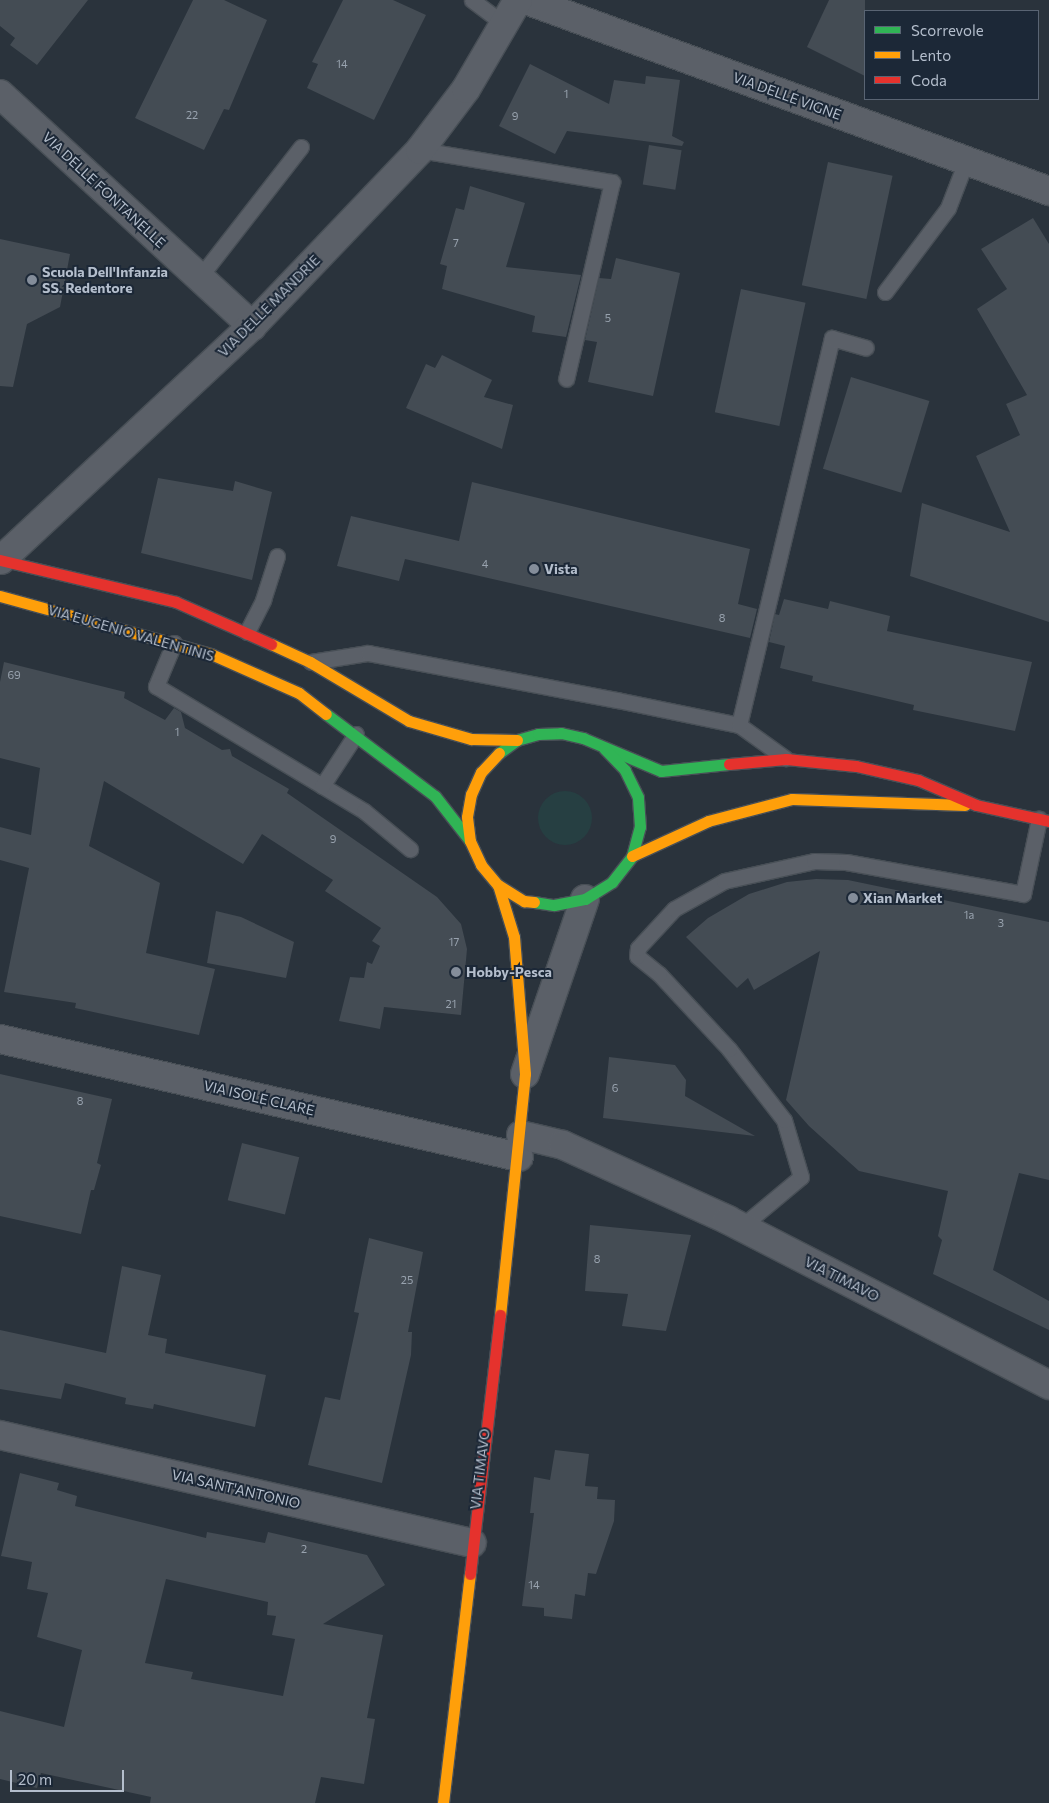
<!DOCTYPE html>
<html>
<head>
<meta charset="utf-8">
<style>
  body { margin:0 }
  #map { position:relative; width:1049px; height:1803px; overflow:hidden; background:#2a333c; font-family:Commissioner,sans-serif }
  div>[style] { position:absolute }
  .green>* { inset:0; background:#263f42 }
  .round { border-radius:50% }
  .building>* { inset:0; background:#444c54; transform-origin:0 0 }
  .roads { filter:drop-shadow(1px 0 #484f56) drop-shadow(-1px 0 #484f56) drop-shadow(0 1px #484f56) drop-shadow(0 -1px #484f56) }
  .lane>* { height:15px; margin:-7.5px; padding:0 7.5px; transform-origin:7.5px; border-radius:7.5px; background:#5b6068 }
  .street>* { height:28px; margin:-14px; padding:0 14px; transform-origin:14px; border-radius:14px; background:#5b6068 }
  .fast>* { height:11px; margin:-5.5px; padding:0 5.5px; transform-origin:5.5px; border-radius:5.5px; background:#30b455 }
  .slow>* { height:11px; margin:-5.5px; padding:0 5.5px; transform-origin:5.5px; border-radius:5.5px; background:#ff9f0a }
  .jam>* { height:11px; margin:-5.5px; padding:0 5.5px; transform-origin:5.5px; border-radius:5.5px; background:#e5322d }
  .dots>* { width:14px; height:14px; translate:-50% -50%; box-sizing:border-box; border:2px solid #1c2837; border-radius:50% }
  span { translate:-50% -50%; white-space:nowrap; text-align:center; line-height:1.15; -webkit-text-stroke:4px #1c2837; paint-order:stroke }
  .number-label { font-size:11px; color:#98a2ae }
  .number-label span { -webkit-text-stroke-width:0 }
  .street-label { font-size:14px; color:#b4becc }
  .poi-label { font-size:14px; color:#b4becc; font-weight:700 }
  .left { translate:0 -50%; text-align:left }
  .legend { position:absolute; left:864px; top:10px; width:175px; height:90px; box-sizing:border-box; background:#1c2837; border:1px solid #596473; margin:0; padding:6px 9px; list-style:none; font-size:15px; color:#b4becc }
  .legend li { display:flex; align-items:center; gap:10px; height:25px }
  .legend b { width:25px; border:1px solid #596473 }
  .scale { position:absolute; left:10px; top:1770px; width:114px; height:22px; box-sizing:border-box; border:2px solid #b4becc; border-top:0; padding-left:6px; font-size:15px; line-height:18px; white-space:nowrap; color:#b4becc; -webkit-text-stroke:4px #1c2837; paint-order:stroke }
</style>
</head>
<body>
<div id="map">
  <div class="green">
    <i class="round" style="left:538px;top:791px;width:54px;height:54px"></i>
  </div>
  <div class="building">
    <i style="clip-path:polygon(0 0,88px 0,37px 65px,10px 45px,15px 38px,0 26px)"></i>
    <i style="clip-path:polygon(193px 0,224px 0,267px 20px,229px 110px,224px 109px,204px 150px,135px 118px)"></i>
    <i style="clip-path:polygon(343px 0,393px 0,426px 15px,374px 120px,307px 88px,318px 64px,312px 62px)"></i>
    <i style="clip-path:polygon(829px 0,865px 0,865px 76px,807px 47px)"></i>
    <i style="clip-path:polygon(530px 64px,609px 104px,614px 80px,645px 84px,646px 76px,680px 80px,672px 136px,684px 142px,682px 146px,567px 131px,555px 154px,499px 126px)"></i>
    <i style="left:649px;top:145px;width:33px;height:40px;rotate:9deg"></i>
    <i style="left:828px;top:162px;width:66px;height:126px;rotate:12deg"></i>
    <i style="clip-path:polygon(470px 186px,525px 203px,506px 267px,581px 275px,566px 337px,532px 332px,535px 316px,442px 289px,447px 266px,440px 264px,456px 208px,464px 210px)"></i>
    <i style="clip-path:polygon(1033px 218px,1049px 244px,1049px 622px,910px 576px,922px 503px,1010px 532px,976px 456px,1020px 435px,1006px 404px,1027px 395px,977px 309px,1007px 289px,981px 249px)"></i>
    <i style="clip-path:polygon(0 239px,70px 254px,60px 307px,27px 324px,13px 387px,0 386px)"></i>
    <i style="clip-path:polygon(616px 258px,680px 273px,653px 396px,588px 382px,597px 342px,585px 340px,599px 278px,611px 279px)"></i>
    <i style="left:741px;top:289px;width:66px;height:126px;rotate:12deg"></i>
    <i style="clip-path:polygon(442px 355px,492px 380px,484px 397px,513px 405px,502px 449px,406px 408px,426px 364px,435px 368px)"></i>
    <i style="left:851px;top:377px;width:82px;height:96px;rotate:17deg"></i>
    <i style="clip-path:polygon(158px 478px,233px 491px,235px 481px,272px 492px,252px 580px,141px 553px)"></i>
    <i style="clip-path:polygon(472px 482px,750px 549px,738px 604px,757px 609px,750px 638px,405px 559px,399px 581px,337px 566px,351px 516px,459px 541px)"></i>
    <i style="clip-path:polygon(784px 599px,828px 609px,830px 601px,890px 616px,887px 631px,1032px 662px,1015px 731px,913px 710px,914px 705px,812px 681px,813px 676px,780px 668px,785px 646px,769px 642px,775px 614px,779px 615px)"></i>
    <i style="clip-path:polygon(4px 662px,125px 692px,124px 698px,165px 720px,174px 708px,181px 712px,185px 728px,222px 750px,230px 749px,232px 756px,289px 789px,287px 793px,437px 897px,461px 924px,467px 949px,461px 1015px,384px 1007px,380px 1029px,339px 1021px,350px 977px,364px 978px,367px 962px,372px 964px,380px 946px,372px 941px,381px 928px,325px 891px,333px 880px,262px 834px,243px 864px,104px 781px,89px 846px,160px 883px,146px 953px,215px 969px,199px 1035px,75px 1008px,76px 1003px,4px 992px,29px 868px,0 860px,0 827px,31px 835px,40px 768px,0 758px,0 682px)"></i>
    <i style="clip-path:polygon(816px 879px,848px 880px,1049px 922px,1049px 1180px,1019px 1173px,993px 1270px,1049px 1301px,1049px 1330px,933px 1274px,942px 1240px,938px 1236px,948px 1191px,859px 1171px,809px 1126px,786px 1100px,820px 951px,754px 990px,748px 978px,737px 988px,686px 937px,708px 918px,749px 894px,787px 882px)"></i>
    <i style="clip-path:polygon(216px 911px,241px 917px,294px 942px,286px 978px,207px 963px)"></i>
    <i style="clip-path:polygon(609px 1057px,675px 1065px,686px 1080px,685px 1096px,755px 1136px,603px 1118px)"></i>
    <i style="clip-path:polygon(0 1074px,112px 1099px,97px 1163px,101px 1165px,94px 1190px,91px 1190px,81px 1234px,0 1216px)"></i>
    <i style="left:242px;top:1143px;width:59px;height:59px;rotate:14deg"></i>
    <i style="clip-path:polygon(590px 1225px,691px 1235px,666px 1331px,622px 1326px,628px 1294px,585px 1291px)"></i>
    <i style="clip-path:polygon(369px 1238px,423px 1252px,408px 1332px,412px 1332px,411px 1355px,382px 1483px,308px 1465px,325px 1397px,340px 1400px,359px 1313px,354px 1312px)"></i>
    <i style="clip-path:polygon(122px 1266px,161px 1275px,148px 1335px,167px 1339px,165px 1353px,266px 1375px,255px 1427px,154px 1404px,153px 1409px,125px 1404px,126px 1398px,65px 1383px,61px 1399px,0 1389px,0 1330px,106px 1353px)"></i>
    <i style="clip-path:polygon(555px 1450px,589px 1454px,585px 1486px,598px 1487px,597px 1499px,615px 1500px,614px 1521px,596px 1574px,588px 1573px,585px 1596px,575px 1594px,572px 1619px,544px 1616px,544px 1608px,522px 1606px,534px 1513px,530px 1513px,534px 1477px,550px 1480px)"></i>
    <i style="clip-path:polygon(evenodd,20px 1473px,59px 1483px,57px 1490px,77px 1496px,75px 1506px,206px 1538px,207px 1532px,265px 1543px,268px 1532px,367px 1555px,385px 1585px,323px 1624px,383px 1635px,367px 1718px,375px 1719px,364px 1784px,321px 1777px,315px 1803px,150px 1803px,151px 1797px,41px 1773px,37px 1788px,0 1779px,0 1711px,64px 1727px,82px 1650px,37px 1637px,48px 1593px,27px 1589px,32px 1562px,1px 1556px,20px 1473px,166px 1579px,268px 1602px,267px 1615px,276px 1616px,272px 1635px,295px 1639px,283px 1696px,191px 1679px,193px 1672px,145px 1663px,166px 1579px)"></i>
  </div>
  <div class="roads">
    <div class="lane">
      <i style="left:472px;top:0;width:40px;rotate:37deg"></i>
      <i style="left:420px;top:150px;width:195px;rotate:9.5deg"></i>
      <i style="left:612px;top:182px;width:202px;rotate:103.1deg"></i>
      <i style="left:199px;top:278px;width:166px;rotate:-52.1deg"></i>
      <i style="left:885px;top:292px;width:105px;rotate:-53.1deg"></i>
      <i style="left:948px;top:208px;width:50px;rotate:-69deg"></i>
      <i style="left:247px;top:632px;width:36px;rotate:-63deg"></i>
      <i style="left:263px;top:600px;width:46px;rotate:-72.3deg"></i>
      <i style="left:174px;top:643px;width:47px;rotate:112.7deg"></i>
      <i style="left:156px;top:686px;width:243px;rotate:31deg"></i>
      <i style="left:364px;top:811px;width:60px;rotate:39.6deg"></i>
      <i style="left:311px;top:662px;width:58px;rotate:-9deg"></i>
      <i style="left:368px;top:653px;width:253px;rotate:10.7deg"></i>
      <i style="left:617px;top:700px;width:125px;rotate:11.6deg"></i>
      <i style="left:739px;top:725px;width:57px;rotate:35.7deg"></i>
      <i style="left:739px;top:725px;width:398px;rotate:-76.5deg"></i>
      <i style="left:832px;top:338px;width:35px;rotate:16deg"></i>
      <i style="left:322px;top:786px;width:62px;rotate:-56.8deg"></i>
      <i style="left:741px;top:1227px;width:78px;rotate:-39.8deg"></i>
      <i style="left:801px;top:1177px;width:59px;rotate:-106.6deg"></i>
      <i style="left:784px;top:1120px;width:90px;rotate:-127.8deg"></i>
      <i style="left:729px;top:1049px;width:103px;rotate:-133deg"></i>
      <i style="left:659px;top:974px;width:28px;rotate:-141deg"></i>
      <i style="left:637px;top:956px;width:8px;rotate:-83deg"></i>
      <i style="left:638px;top:948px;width:53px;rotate:-47.3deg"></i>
      <i style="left:674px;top:909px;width:57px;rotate:-29.2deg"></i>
      <i style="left:724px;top:881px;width:92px;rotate:-12.5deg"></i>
      <i style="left:814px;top:861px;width:32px;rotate:2deg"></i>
      <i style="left:846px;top:862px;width:180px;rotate:10.2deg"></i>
      <i style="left:1023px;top:894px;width:77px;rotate:-78deg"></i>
    </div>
    <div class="street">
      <i style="left:526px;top:0;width:557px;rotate:20.06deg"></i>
      <i style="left:0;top:94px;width:343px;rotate:42.6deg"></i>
      <i style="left:1px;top:560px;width:343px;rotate:-43deg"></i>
      <i style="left:252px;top:326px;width:243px;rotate:-46.3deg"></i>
      <i style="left:420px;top:150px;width:76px;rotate:-53deg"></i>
      <i style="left:466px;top:89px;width:103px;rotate:-59.7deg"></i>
      <i style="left:0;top:1039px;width:532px;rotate:12.81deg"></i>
      <i style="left:525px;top:1074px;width:185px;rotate:-71.1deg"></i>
      <i style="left:521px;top:1135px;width:43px;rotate:13.4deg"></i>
      <i style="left:563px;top:1145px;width:181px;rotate:24.4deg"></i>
      <i style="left:728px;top:1220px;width:361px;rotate:27.2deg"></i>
      <i style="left:0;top:1435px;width:484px;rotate:12.9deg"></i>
    </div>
    <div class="fast">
      <i style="left:326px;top:714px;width:136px;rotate:37deg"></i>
      <i style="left:435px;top:796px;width:57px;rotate:52.1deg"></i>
      <i style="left:499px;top:753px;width:22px;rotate:-36deg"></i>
      <i style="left:517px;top:740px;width:22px;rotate:-16deg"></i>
      <i style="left:538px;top:734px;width:23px;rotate:-2deg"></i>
      <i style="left:561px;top:733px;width:23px;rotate:13deg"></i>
      <i style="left:583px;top:738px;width:85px;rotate:22.9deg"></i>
      <i style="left:661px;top:771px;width:68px;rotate:-5.9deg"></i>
      <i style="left:534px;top:902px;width:20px;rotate:9deg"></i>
      <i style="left:554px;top:905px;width:32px;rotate:-11deg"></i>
      <i style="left:585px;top:899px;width:32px;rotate:-32deg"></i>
      <i style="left:612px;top:882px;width:33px;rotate:-52deg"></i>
      <i style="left:632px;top:856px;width:30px;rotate:-75deg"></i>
      <i style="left:640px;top:827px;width:30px;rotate:-94deg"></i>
      <i style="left:638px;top:797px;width:30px;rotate:-116deg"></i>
      <i style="left:625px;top:770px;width:30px;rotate:-134deg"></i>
    </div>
    <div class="slow">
      <i style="left:0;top:596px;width:219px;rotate:15.4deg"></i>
      <i style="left:211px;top:654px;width:96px;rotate:23.9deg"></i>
      <i style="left:299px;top:693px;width:34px;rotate:38deg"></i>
      <i style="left:271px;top:644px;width:43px;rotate:24.8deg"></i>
      <i style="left:310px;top:662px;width:115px;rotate:30.8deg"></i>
      <i style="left:409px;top:721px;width:65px;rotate:16.2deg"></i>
      <i style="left:471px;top:739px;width:46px;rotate:1.2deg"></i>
      <i style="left:499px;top:753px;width:26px;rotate:133deg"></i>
      <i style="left:481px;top:772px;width:24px;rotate:114deg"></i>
      <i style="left:471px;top:794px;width:23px;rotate:100deg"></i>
      <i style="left:467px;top:817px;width:24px;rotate:83deg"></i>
      <i style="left:470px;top:841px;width:26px;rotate:65deg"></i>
      <i style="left:481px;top:865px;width:26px;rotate:50deg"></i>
      <i style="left:498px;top:885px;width:31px;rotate:32deg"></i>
      <i style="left:524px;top:901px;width:10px;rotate:6deg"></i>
      <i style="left:632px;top:856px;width:84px;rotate:-24.7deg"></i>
      <i style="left:708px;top:821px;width:87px;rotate:-14.7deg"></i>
      <i style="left:792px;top:799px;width:173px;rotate:2deg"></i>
      <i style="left:498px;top:885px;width:54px;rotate:72.9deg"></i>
      <i style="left:514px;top:937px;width:137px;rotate:85.4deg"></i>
      <i style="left:525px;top:1074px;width:242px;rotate:95.9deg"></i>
      <i style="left:443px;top:1803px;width:231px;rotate:-83.3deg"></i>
    </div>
    <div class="jam">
      <i style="left:0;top:560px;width:181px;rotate:13.4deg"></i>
      <i style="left:176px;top:602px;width:104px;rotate:23.9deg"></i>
      <i style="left:729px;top:764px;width:57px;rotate:-5deg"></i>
      <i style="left:786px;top:759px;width:70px;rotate:5.7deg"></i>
      <i style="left:856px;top:766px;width:64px;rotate:12.7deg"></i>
      <i style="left:918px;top:780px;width:63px;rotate:23.3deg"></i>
      <i style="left:976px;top:805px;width:75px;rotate:12.4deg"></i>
      <i style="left:470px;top:1574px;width:261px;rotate:-83.4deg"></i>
    </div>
  </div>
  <div class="dots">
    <i style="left:32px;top:280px;background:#848d9a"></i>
    <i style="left:534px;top:569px;background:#848d9a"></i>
    <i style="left:853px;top:898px;background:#848d9a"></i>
    <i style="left:456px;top:972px;background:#848d9a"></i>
  </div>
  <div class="number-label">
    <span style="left:342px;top:64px">14</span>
    <span style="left:566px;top:94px">1</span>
    <span style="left:192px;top:115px">22</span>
    <span style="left:515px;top:116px">9</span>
    <span style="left:456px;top:243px">7</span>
    <span style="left:608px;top:318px">5</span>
    <span style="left:485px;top:564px">4</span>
    <span style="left:722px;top:618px">8</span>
    <span style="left:14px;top:675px">69</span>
    <span style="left:177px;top:732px">1</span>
    <span style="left:333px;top:839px">9</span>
    <span style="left:969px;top:915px">1a</span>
    <span style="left:1001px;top:923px">3</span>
    <span style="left:454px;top:942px">17</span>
    <span style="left:451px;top:1004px">21</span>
    <span style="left:615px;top:1088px">6</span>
    <span style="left:80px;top:1101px">8</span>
    <span style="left:597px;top:1259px">8</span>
    <span style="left:407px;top:1280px">25</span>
    <span style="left:304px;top:1549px">2</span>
    <span style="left:534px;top:1585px">14</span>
  </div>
  <div class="street-label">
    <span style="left:787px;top:96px;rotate:20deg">VIA DELLE VIGNE</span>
    <span style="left:104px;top:190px;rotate:43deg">VIA DELLE FONTANELLE</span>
    <span style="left:269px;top:306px;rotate:-45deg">VIA DELLE MANDRIE</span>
    <span style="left:131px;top:633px;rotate:16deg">VIA EUGENIO VALENTINIS</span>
    <span style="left:259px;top:1098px;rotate:13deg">VIA ISOLE CLARE</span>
    <span style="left:842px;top:1279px;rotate:27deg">VIA TIMAVO</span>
    <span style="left:480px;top:1469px;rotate:-83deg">VIA TIMAVO</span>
    <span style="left:236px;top:1489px;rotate:13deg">VIA SANT'ANTONIO</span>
  </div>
  <div class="poi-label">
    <span class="left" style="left:42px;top:280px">Scuola Dell'Infanzia<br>SS. Redentore</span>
    <span class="left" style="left:544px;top:569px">Vista</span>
    <span class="left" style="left:863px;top:898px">Xian Market</span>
    <span class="left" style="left:466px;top:972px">Hobby-Pesca</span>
  </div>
  <ul class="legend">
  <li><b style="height:6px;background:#30b455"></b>Scorrevole</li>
  <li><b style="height:6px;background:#ff9f0a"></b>Lento</li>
  <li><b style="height:6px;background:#e5322d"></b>Coda</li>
  </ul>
  <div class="scale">20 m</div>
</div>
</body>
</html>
